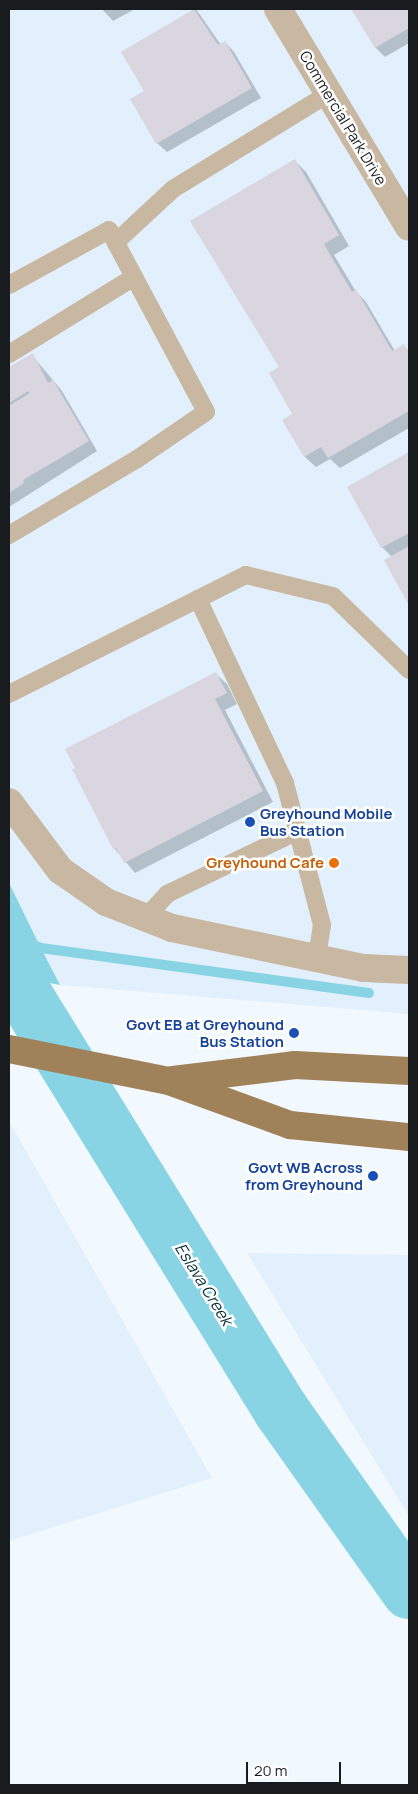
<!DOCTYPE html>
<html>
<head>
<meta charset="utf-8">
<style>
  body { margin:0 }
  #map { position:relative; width:418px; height:1794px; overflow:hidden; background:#f2f9fe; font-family:Manrope,sans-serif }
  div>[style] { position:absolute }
  .built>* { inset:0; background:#e1f0fc }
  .water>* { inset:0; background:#88d4e4 }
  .shadow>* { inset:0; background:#0003 }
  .stream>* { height:10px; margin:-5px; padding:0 5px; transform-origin:5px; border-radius:5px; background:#88d4e4 }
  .river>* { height:56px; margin:-28px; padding:0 28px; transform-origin:28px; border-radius:28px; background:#88d4e4 }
  .building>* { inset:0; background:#d9d6df }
  .lane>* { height:18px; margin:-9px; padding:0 9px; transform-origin:9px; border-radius:9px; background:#c8b8a2 }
  .street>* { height:28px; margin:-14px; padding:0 14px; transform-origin:14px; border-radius:14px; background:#c8b8a2 }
  .primary>* { height:28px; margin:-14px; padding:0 14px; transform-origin:14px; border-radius:14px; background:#9f8259 }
  .dots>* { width:14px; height:14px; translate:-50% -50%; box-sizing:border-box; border:2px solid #fff; border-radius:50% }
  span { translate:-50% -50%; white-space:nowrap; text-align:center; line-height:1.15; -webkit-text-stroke:5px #fff; paint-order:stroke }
  .street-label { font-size:15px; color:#191c1e }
  .transit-label { font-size:15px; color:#164399; font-weight:700 }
  .left { translate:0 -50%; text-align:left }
  .right { translate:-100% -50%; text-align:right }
  .food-label { font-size:15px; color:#c56008; font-weight:700 }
  .water-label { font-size:16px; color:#0b3138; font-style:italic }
  .frame { position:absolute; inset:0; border:10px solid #191c1e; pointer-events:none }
  .scale { position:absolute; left:246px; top:1762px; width:95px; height:22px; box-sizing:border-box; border:2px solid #191c1e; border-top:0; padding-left:6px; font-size:15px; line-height:18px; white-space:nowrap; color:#191c1e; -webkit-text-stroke:4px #fff; paint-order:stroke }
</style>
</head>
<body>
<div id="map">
  <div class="built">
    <i style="clip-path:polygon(9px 9px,409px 9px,409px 1014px,60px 985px,9px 883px)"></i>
    <i style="clip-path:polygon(9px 1121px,212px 1478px,9px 1541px)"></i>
    <i style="clip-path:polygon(247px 1253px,409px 1255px,409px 1516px)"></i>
  </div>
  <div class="water">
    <i style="clip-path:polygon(9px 883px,41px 948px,60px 985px,9px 975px)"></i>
  </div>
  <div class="shadow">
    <i style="clip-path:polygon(102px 9px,135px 9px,113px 21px)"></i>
    <i style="clip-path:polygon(196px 9px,221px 45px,225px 42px,234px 52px,261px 98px,167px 152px,157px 143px,146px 91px,122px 52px)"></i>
    <i style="clip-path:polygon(353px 9px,409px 9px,409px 43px,385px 57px,376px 48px)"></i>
    <i style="clip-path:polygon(295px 161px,306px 172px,349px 246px,334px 255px,355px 290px,366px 302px,395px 351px,404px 346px,409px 351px,409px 428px,340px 468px,330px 459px,316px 467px,305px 457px,283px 420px,294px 414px,281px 367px)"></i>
    <i style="clip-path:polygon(32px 355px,62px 391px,97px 451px,9px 507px,9px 369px)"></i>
    <i style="clip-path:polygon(409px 454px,409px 603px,386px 561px,392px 557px,382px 547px,349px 487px)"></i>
    <i style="clip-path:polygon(216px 674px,227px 684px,237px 704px,225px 710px,273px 802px,135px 873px,114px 848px)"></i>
  </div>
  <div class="stream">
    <i style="left:9px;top:935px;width:35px;rotate:22deg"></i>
    <i style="left:41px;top:948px;width:331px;rotate:7.8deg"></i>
  </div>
  <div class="river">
    <i style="left:9px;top:970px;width:517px;rotate:58.28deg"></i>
    <i style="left:281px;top:1410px;width:222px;rotate:54.7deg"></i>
  </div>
  <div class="building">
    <i style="clip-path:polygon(194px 9px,218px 45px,225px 41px,252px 88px,156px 144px,130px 99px,144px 91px,121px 52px)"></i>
    <i style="clip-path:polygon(351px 9px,409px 9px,409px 28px,375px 48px)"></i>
    <i style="clip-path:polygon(295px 159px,339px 235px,324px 244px,352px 292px,356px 289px,392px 351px,404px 344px,409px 352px,409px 411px,328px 458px,321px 447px,304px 457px,282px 420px,292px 414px,269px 373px,279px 367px,190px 221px)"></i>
    <i style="clip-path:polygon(33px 353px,48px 383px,53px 380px,89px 441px,23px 480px,24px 483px,9px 493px,9px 406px,30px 393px,28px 391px,9px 403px,9px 367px)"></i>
    <i style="clip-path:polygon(409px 452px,409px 533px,381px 548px,347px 487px)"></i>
    <i style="clip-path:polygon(409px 546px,409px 606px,384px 560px)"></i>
    <i style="clip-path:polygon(216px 672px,227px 693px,215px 699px,263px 791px,124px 863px,116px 848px,113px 849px,72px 769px,75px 768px,65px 749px)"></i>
  </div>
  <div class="lane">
    <i style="left:116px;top:242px;width:78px;rotate:-42.9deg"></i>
    <i style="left:173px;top:189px;width:182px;rotate:-31.5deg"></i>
    <i style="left:9px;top:285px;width:114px;rotate:-28.8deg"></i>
    <i style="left:109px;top:230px;width:206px;rotate:61.9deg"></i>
    <i style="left:206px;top:412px;width:83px;rotate:145.7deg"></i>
    <i style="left:137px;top:459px;width:149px;rotate:149.3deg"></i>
    <i style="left:9px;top:354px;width:147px;rotate:-31.6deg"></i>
    <i style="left:198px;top:599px;width:204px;rotate:64.7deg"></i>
    <i style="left:285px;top:783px;width:147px;rotate:75.4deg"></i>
    <i style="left:322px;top:925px;width:33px;rotate:99deg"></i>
    <i style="left:9px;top:694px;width:265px;rotate:-26.7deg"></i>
    <i style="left:246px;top:575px;width:89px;rotate:13.6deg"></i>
    <i style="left:333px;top:596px;width:106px;rotate:44.2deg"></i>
    <i style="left:145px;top:918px;width:33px;rotate:-47deg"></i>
    <i style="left:167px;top:894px;width:145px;rotate:-25.7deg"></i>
  </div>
  <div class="street">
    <i style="left:278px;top:9px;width:254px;rotate:59deg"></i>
    <i style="left:9px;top:802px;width:85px;rotate:53.1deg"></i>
    <i style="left:60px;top:870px;width:56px;rotate:34.8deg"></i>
    <i style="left:106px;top:902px;width:71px;rotate:21.5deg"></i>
    <i style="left:172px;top:928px;width:195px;rotate:11.8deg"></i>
    <i style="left:363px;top:968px;width:46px;rotate:2.5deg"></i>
  </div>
  <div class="primary">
    <i style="left:9px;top:1049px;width:163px;rotate:11.3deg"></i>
    <i style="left:169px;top:1081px;width:129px;rotate:20deg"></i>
    <i style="left:290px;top:1125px;width:120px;rotate:5.8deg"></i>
    <i style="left:173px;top:1080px;width:123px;rotate:-7deg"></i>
    <i style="left:295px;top:1065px;width:114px;rotate:3deg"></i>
  </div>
  <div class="dots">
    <i style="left:250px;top:822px;background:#1a4fb4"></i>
    <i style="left:334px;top:863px;background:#e8710a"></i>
    <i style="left:294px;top:1033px;background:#1a4fb4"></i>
    <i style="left:373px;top:1176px;background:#1a4fb4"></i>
  </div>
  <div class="street-label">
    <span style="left:343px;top:118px;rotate:59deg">Commercial Park Drive</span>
  </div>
  <div class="transit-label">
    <span class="left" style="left:260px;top:822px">Greyhound Mobile<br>Bus Station</span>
    <span class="right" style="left:284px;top:1033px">Govt EB at Greyhound<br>Bus Station</span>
    <span class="right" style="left:363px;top:1176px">Govt WB Across<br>from Greyhound</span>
  </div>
  <div class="food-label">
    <span class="right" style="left:324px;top:863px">Greyhound Cafe</span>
  </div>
  <div class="water-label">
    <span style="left:204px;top:1284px;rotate:58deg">Eslava Creek</span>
  </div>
  <div class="frame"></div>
  <div class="scale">20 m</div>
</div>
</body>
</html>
